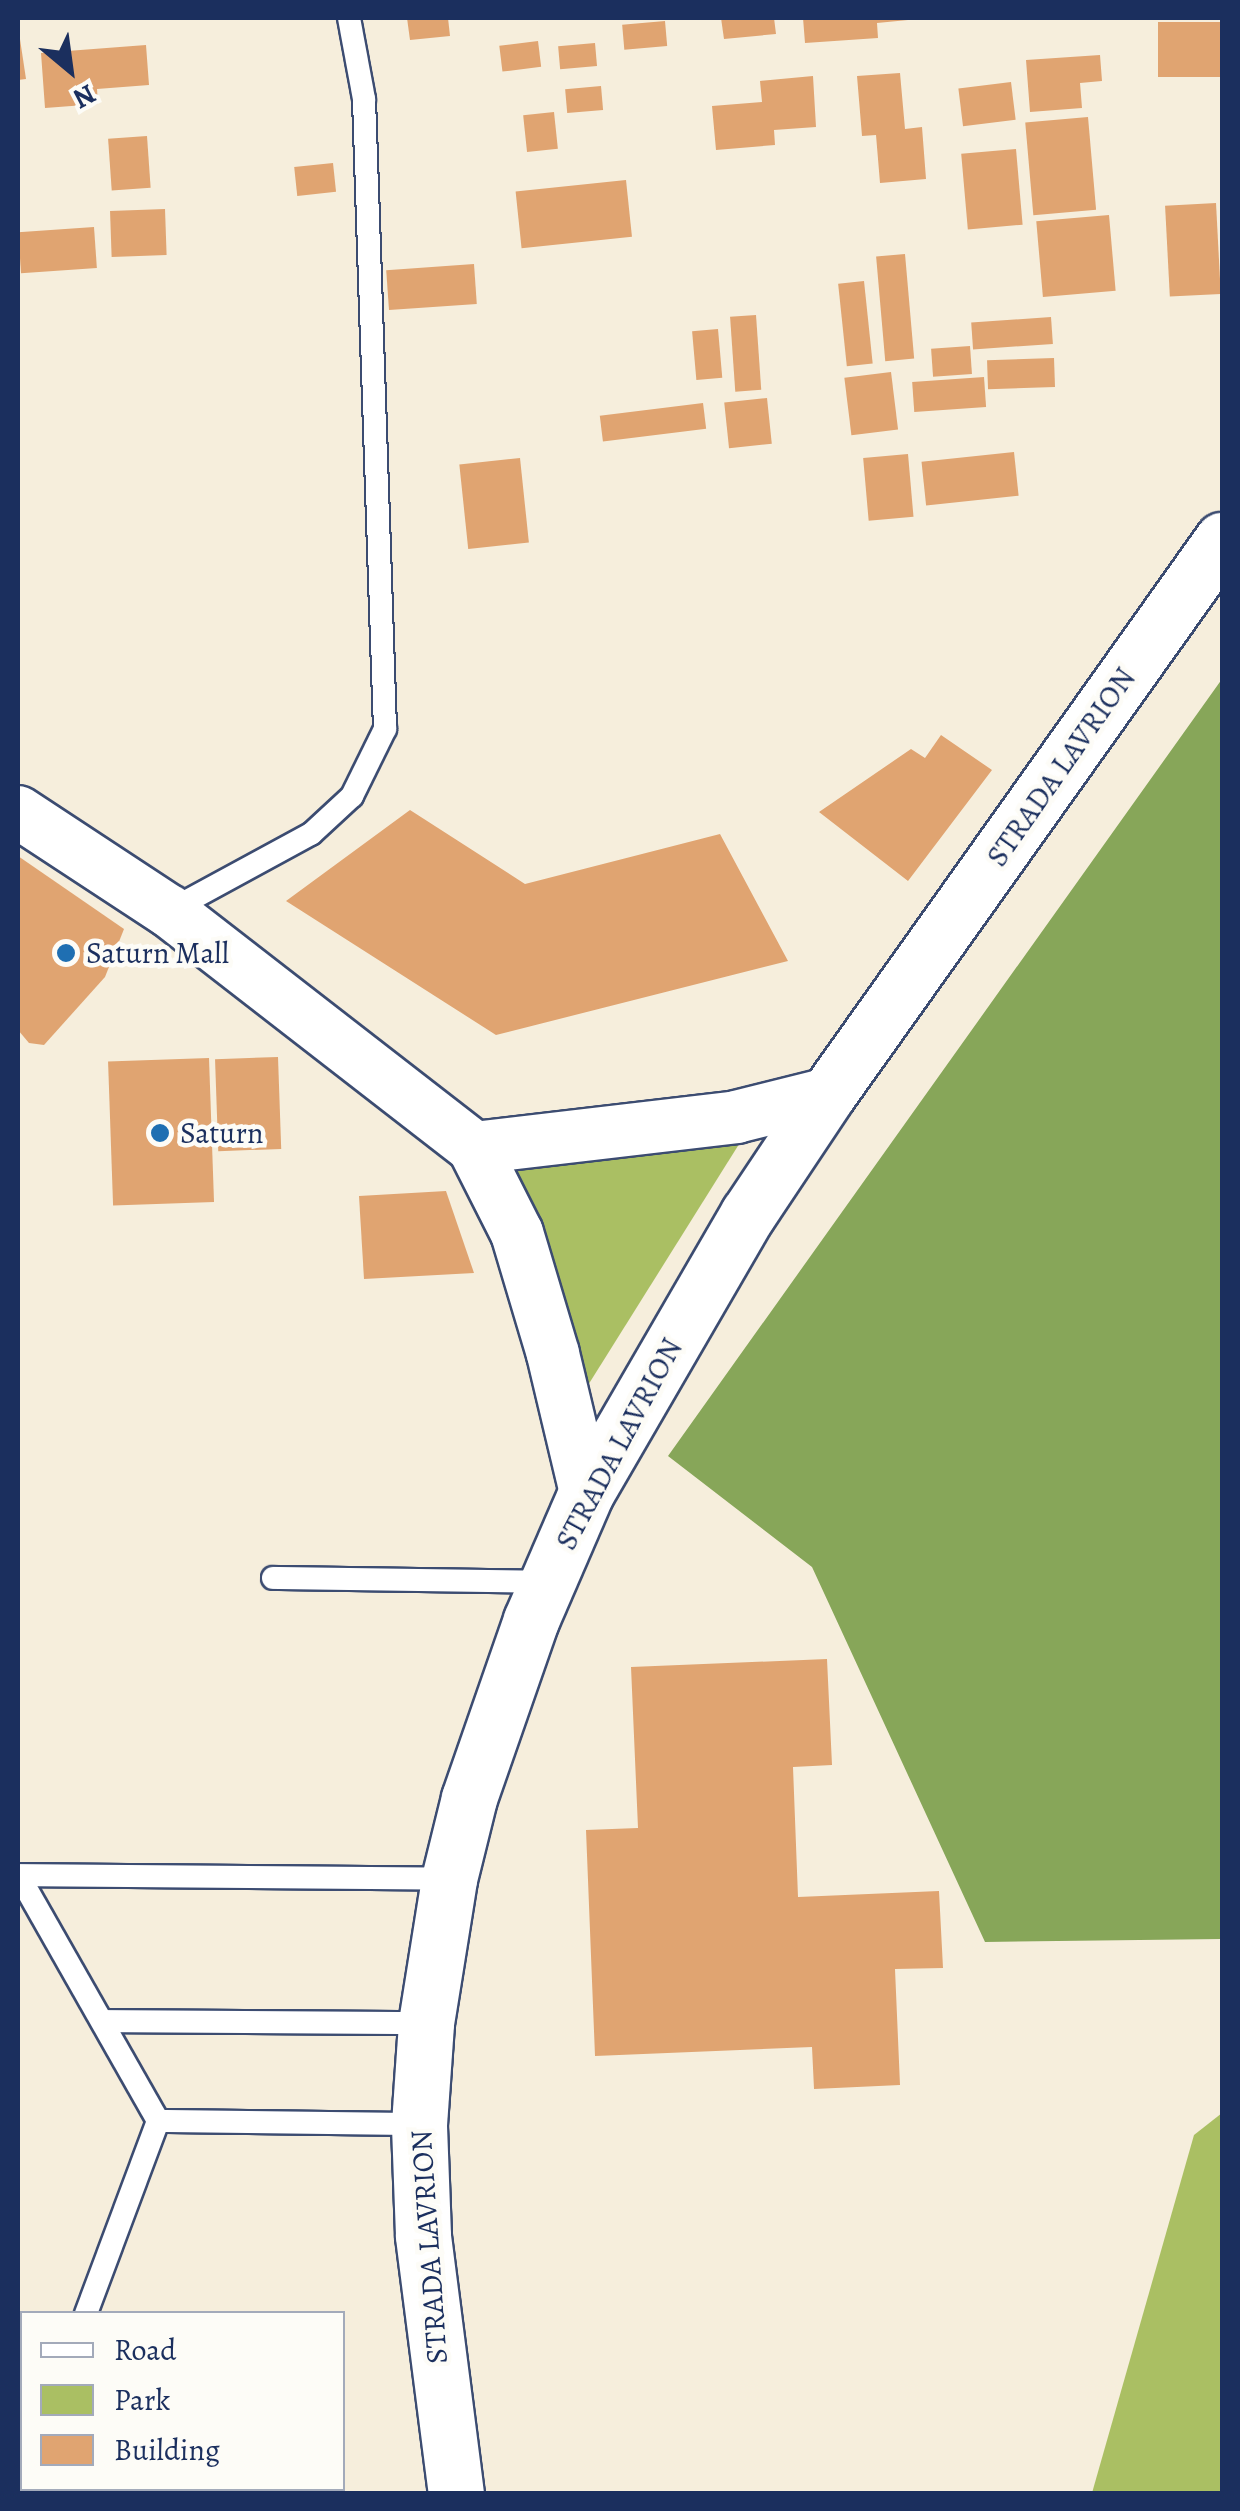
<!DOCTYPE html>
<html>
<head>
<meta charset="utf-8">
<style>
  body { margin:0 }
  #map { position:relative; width:1240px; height:2511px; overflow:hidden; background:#f6eedc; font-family:Alegreya,serif }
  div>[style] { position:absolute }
  .green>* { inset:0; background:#aabf63 }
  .forest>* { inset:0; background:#87a659 }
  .building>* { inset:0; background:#e0a471; transform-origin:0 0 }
  .roads { filter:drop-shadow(2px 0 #3c4c71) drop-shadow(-2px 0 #3c4c71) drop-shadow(0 2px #3c4c71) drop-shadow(0 -2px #3c4c71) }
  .service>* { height:22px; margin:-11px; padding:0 11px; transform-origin:11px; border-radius:11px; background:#fff }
  .minor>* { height:42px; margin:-21px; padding:0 21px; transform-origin:21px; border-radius:21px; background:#fff }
  .tertiary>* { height:52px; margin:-26px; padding:0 26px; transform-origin:26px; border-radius:26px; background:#fff }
  .primary>* { height:55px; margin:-27.5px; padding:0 27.5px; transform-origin:27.5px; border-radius:27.5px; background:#fff }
  .dots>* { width:28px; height:28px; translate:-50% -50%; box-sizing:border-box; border:5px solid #fdfcf7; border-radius:50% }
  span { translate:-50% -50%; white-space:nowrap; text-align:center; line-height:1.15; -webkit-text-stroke:9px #fdfcf7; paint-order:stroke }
  .street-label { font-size:30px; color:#1b2f5e }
  .poi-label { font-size:30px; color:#1b2f5e }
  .left { translate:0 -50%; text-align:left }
  .frame { position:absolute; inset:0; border:20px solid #1b2f5e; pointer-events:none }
  .legend { position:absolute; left:20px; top:2311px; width:325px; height:180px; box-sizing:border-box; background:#fdfcf7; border:2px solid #a3aaba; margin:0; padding:12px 18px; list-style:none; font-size:30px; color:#1b2f5e }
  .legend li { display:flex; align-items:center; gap:20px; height:50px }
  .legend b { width:50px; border:2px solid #a3aaba }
  .north { position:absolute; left:20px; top:20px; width:100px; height:100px; -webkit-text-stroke:8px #fdfcf7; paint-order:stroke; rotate:151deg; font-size:28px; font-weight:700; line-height:40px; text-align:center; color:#1b2f5e }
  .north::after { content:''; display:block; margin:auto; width:35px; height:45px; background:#1b2f5e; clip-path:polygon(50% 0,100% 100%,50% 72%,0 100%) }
</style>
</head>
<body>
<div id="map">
  <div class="green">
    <i style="clip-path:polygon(741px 1141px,585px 1390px,515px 1170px)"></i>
    <i style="clip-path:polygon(1222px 2113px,1222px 2493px,1092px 2493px,1194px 2135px)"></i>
  </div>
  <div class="forest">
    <i style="clip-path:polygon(1222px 679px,1222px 1939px,985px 1942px,812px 1567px,668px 1456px)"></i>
  </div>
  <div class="building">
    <i style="clip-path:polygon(407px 18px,448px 18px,450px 36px,410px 40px)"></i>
    <i style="clip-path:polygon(721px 18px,774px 18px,776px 34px,724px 39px)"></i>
    <i style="clip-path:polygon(803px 18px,908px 18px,908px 20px,877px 23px,878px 38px,805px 43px)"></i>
    <i style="left:665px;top:21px;width:25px;height:43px;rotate:85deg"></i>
    <i style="left:1222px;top:22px;width:55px;height:64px;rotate:90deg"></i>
    <i style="clip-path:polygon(18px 26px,26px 79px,18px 80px)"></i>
    <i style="left:538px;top:41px;width:26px;height:39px;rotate:83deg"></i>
    <i style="left:595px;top:43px;width:23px;height:37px;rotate:85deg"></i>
    <i style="clip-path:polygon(146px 45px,149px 85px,97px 89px,98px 104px,45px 108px,41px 53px)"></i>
    <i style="clip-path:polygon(1100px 55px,1102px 81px,1080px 83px,1082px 108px,1030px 112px,1026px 60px)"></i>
    <i style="clip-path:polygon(900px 73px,905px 129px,922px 127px,926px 179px,880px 183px,876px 135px,862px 136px,857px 76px)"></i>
    <i style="clip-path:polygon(813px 76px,816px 127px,774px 130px,775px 145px,716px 150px,712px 106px,762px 102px,760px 81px)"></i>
    <i style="left:1011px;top:82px;width:38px;height:53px;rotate:83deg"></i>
    <i style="left:601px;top:86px;width:24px;height:36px;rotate:85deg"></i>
    <i style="left:554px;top:112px;width:37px;height:31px;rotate:84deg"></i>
    <i style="left:1088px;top:117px;width:93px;height:63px;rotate:85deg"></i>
    <i style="left:147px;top:136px;width:52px;height:39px;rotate:86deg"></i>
    <i style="left:1016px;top:149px;width:76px;height:55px;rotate:85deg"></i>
    <i style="left:333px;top:163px;width:29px;height:39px;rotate:84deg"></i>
    <i style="left:626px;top:180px;width:57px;height:111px;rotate:84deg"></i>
    <i style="left:1216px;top:203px;width:91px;height:51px;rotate:87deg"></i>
    <i style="left:165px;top:209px;width:46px;height:55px;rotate:88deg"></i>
    <i style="left:1109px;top:215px;width:76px;height:73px;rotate:85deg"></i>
    <i style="left:94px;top:227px;width:41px;height:76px;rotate:86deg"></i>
    <i style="left:905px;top:254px;width:105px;height:29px;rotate:85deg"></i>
    <i style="left:474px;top:264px;width:40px;height:88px;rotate:86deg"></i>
    <i style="left:864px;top:281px;width:83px;height:26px;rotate:84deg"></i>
    <i style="left:756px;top:315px;width:75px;height:26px;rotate:86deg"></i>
    <i style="left:1051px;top:317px;width:27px;height:80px;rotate:86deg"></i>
    <i style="left:718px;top:329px;width:49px;height:26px;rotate:85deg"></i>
    <i style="left:970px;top:346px;width:28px;height:39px;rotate:86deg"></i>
    <i style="left:1054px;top:358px;width:29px;height:67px;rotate:88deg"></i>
    <i style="left:891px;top:372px;width:58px;height:47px;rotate:83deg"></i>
    <i style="left:984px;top:377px;width:30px;height:72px;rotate:86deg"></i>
    <i style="left:767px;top:398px;width:46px;height:43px;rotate:84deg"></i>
    <i style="left:703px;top:403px;width:26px;height:104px;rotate:83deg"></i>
    <i style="left:1014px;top:452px;width:44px;height:93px;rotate:84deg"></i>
    <i style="left:908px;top:454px;width:63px;height:45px;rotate:85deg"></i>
    <i style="left:520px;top:458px;width:85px;height:61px;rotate:84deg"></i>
    <i style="clip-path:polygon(941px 735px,992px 770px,908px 881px,819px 812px,911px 749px,925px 758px)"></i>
    <i style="clip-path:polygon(410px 810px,525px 884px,720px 834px,788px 961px,496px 1035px,286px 901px)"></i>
    <i style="clip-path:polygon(18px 856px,124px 929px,105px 977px,44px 1045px,29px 1043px,18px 1030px)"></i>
    <i style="left:278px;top:1057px;width:92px;height:63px;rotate:88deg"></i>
    <i style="left:209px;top:1058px;width:144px;height:101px;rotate:88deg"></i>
    <i style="clip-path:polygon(446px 1191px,474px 1273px,364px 1279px,359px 1196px)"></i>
    <i style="clip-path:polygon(827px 1659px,832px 1765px,793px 1767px,798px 1897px,939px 1891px,943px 1968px,895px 1969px,900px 2085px,814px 2089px,812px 2047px,595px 2056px,586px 1830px,638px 1828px,631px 1667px)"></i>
  </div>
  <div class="roads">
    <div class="service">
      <i style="left:169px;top:911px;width:162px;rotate:-28.5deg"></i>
      <i style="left:311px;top:834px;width:56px;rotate:-42.8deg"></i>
      <i style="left:352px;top:796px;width:75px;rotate:-63.8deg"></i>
      <i style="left:385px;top:729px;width:630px;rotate:-91.91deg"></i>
      <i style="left:364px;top:99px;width:82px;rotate:-100.5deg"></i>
      <i style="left:273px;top:1578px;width:274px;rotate:0.8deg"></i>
      <i style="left:18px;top:1875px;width:431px;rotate:0.5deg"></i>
      <i style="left:19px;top:1876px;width:282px;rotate:60.4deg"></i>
      <i style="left:158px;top:2121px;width:206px;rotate:110.5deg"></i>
      <i style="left:102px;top:2021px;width:324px;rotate:0.4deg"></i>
      <i style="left:158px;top:2121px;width:261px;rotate:0.7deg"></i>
    </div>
    <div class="minor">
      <i style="left:18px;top:2435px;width:4px;rotate:27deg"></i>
      <i style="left:154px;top:2488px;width:13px;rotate:27deg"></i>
    </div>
    <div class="tertiary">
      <i style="left:18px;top:812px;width:181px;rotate:33.3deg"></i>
      <i style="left:169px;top:911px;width:386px;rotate:37.8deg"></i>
      <i style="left:474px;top:1148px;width:95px;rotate:63.2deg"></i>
      <i style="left:517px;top:1233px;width:126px;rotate:73.4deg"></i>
      <i style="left:553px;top:1354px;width:143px;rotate:76.6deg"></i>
      <i style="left:474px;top:1148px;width:264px;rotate:-6.7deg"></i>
      <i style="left:736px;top:1117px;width:95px;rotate:-14deg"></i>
    </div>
    <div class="primary">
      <i style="left:456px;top:2494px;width:261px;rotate:-97.3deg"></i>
      <i style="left:423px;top:2235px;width:111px;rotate:-92.1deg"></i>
      <i style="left:419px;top:2124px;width:101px;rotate:-86deg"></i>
      <i style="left:426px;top:2023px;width:146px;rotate:-80.9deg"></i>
      <i style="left:449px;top:1879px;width:83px;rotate:-76.1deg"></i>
      <i style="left:469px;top:1798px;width:188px;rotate:-70.8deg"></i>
      <i style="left:531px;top:1620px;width:138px;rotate:-66.6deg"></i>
      <i style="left:586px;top:1493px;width:323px;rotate:-59.9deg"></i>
      <i style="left:748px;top:1214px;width:144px;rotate:-56.3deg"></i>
      <i style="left:828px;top:1094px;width:680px;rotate:-54.58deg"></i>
    </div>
  </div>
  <div class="dots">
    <i style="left:66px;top:953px;background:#1f6fb2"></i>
    <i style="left:160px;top:1133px;background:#1f6fb2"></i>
  </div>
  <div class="street-label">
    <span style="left:1061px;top:767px;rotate:-55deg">STRADA LAVRION</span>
    <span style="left:619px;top:1444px;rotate:-62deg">STRADA LAVRION</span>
    <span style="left:429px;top:2247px;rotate:-94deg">STRADA LAVRION</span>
  </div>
  <div class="poi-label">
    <span class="left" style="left:86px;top:953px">Saturn Mall</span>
    <span class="left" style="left:180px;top:1133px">Saturn</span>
  </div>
  <div class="frame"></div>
  <ul class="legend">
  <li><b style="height:12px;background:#fff"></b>Road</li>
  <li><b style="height:28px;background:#aabf63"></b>Park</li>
  <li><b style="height:28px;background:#e0a471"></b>Building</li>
  </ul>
  <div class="north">N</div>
</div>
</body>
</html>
